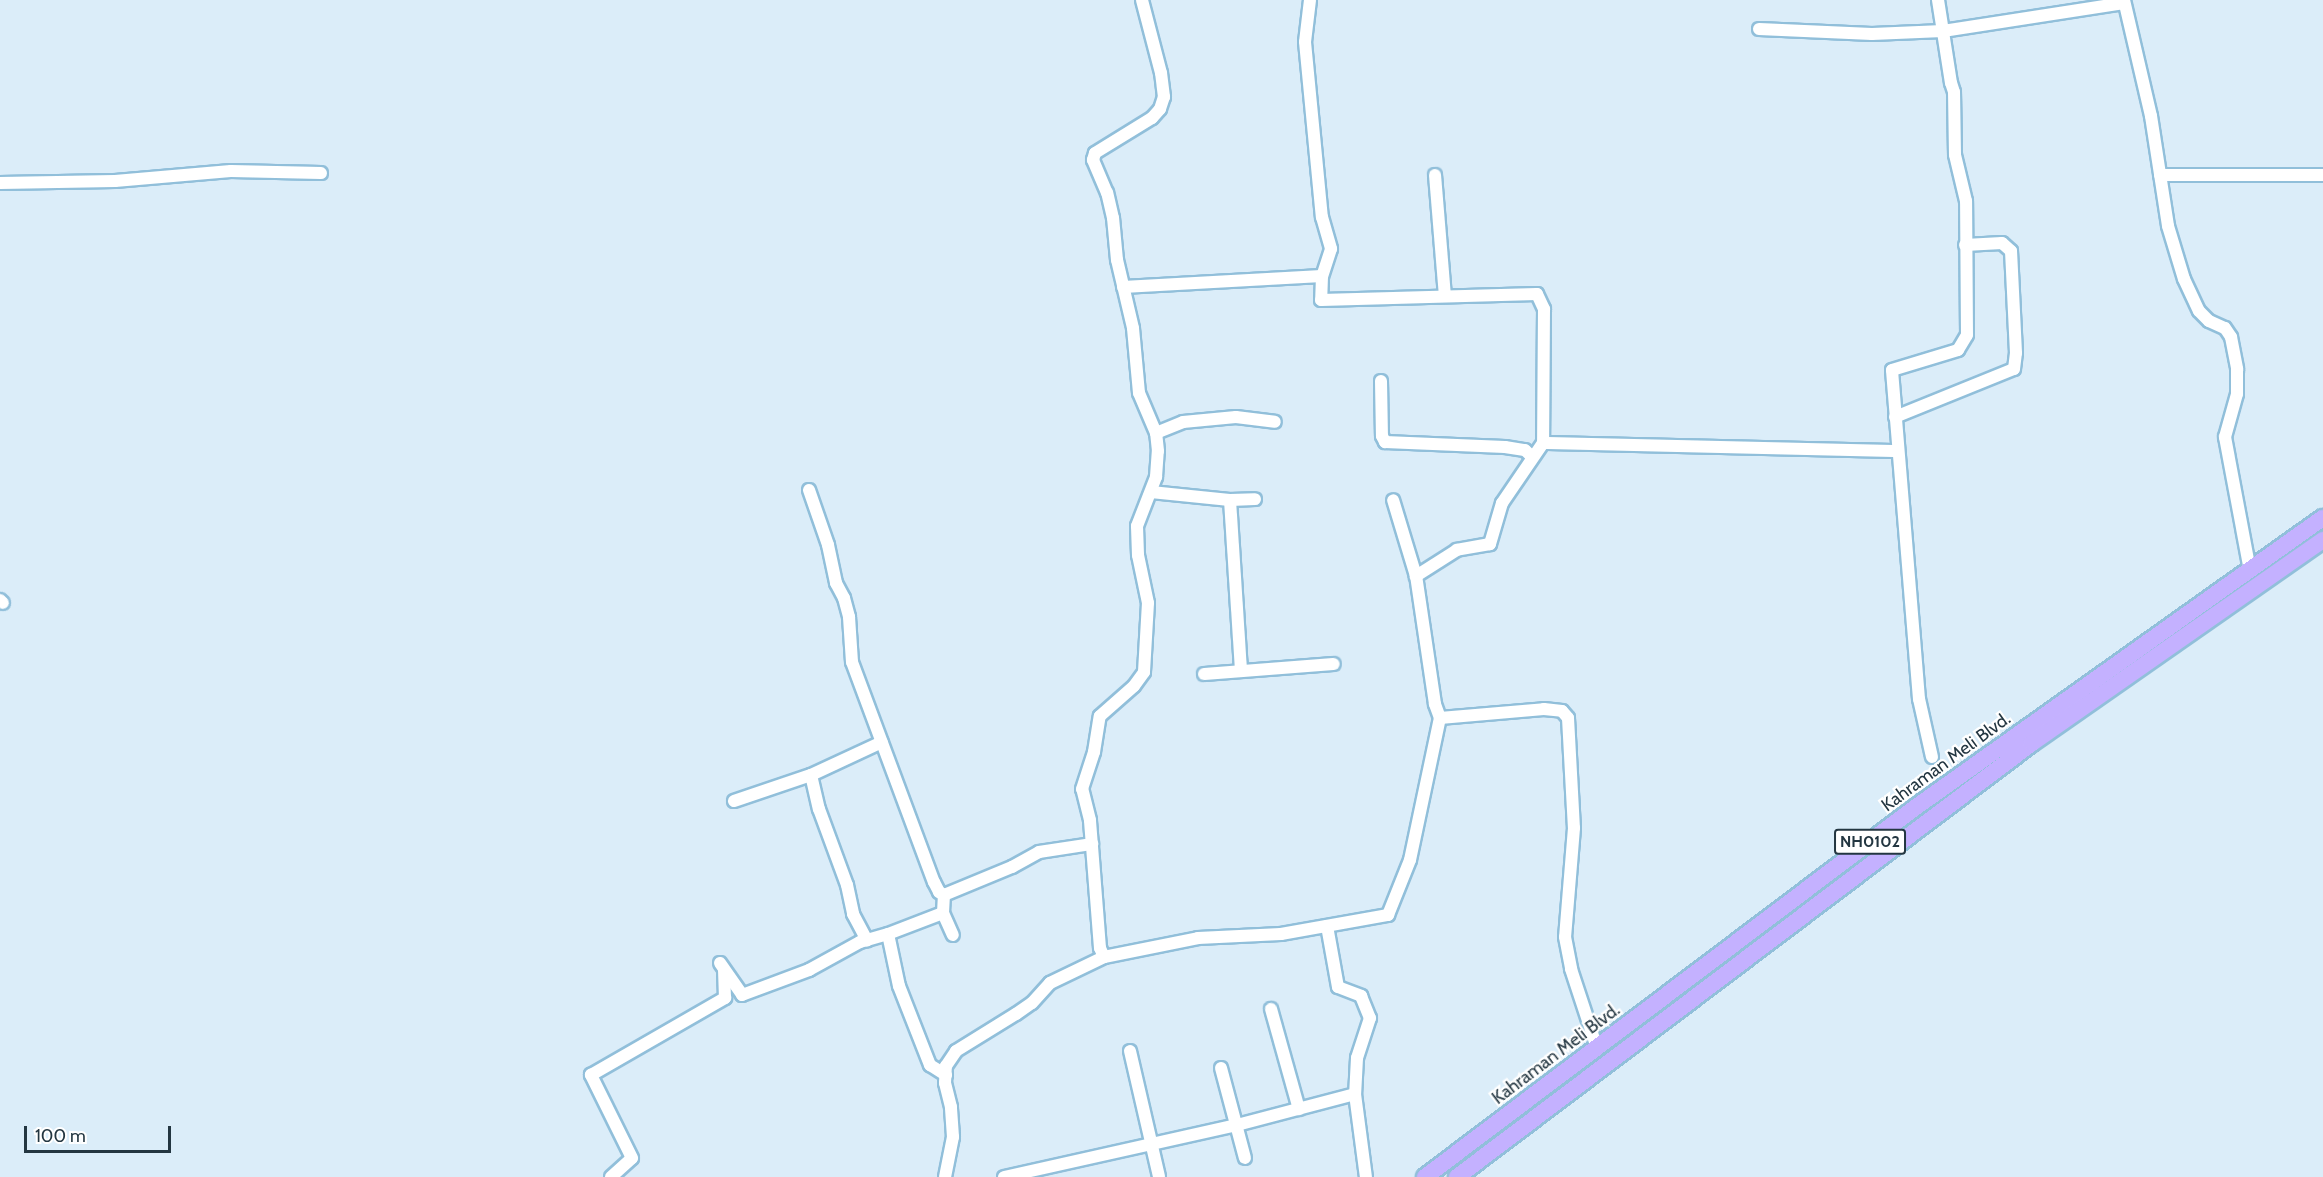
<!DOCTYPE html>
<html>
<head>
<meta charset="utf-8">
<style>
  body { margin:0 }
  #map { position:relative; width:2323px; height:1177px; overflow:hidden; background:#dbedf9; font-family:Cabin,sans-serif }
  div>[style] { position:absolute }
  .roads { filter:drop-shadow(2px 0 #91bfda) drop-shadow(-2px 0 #91bfda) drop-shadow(0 2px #91bfda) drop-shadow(0 -2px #91bfda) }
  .minor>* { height:12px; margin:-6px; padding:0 6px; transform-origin:6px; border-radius:6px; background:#fff }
  .highway>* { height:16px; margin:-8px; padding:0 8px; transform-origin:8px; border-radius:8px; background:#c4b1ff }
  span { translate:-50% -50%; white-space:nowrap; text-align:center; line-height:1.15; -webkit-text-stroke:4.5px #fff; paint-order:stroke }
  .shield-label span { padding:2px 4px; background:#fff; border:2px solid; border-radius:4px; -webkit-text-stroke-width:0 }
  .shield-label { font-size:16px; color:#233641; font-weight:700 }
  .street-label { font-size:18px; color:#233641 }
  .scale { position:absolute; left:24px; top:1126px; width:147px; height:27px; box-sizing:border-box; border:3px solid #233641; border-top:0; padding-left:8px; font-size:18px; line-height:21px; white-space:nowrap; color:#233641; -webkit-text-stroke:4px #fff; paint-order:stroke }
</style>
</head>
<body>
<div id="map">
  <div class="roads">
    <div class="minor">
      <i style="left:1310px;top:0;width:42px;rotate:96.8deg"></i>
      <i style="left:1305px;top:42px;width:176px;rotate:84.5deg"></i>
      <i style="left:1322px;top:217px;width:33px;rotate:74deg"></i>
      <i style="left:1331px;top:249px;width:28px;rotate:108deg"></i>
      <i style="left:1322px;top:276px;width:24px;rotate:92deg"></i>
      <i style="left:1321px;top:300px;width:216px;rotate:-1.6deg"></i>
      <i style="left:1537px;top:294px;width:17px;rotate:65deg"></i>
      <i style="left:1544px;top:309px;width:134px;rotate:90.4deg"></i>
      <i style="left:1543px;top:443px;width:73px;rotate:124.3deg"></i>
      <i style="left:1502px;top:503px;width:43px;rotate:106.3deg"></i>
      <i style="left:1490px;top:544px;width:34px;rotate:170deg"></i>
      <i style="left:1457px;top:550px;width:49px;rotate:147.6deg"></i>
      <i style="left:2124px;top:0;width:119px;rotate:76.9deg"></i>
      <i style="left:2151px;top:116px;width:111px;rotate:81.2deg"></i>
      <i style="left:2168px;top:226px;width:55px;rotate:73.2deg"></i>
      <i style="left:2184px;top:279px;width:35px;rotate:65deg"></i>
      <i style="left:2199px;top:311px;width:14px;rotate:45deg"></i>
      <i style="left:2209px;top:321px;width:17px;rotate:24deg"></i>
      <i style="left:2225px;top:328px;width:11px;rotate:56deg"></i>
      <i style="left:2231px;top:337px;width:33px;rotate:79deg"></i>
      <i style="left:2237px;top:369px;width:25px;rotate:90deg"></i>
      <i style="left:2237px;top:394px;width:45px;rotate:105.6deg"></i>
      <i style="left:2225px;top:437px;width:135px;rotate:79.4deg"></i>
      <i style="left:1759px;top:29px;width:113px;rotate:2.5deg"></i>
      <i style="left:1872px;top:34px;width:71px;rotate:-2.4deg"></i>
      <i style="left:1943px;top:31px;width:183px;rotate:-8.8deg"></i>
      <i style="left:1435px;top:175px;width:121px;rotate:85.3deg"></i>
      <i style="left:2160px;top:175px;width:163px"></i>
      <i style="left:0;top:183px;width:115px;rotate:-1deg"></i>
      <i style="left:115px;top:181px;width:116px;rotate:-4.9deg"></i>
      <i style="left:231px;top:171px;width:90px;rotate:1.3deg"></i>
      <i style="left:1123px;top:287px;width:199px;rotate:-3.2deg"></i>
      <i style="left:1381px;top:381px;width:55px;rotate:89deg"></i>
      <i style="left:1382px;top:436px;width:7px;rotate:63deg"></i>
      <i style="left:1385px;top:442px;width:120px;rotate:2.4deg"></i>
      <i style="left:1505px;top:447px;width:20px;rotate:9deg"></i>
      <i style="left:1525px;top:450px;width:10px;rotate:45deg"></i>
      <i style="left:1895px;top:417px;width:128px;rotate:-22deg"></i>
      <i style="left:2014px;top:369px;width:16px;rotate:-83deg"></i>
      <i style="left:2016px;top:353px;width:102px;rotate:-92.8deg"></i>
      <i style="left:2011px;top:251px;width:12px;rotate:-138deg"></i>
      <i style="left:2002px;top:243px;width:37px;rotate:177deg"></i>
      <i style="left:1156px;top:433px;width:29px;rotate:-22deg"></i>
      <i style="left:1183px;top:422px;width:53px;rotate:-5.4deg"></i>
      <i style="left:1236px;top:417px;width:39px;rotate:7deg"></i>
      <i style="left:1543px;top:443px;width:355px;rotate:1.3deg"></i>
      <i style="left:809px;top:490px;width:58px;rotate:70.9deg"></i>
      <i style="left:828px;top:545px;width:39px;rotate:78deg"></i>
      <i style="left:836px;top:583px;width:17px;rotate:62deg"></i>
      <i style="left:844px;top:598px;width:20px;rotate:75deg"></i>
      <i style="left:849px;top:617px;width:45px;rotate:86.2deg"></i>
      <i style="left:852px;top:662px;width:235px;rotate:69.6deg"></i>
      <i style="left:934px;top:882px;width:11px;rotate:63deg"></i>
      <i style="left:939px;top:892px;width:6px;rotate:31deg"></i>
      <i style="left:1151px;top:492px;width:79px;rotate:5.8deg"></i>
      <i style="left:1230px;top:500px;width:25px;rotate:-2deg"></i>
      <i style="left:1230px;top:500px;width:171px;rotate:86.3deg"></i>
      <i style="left:0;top:600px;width:4px;rotate:45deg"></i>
      <i style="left:1204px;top:674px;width:130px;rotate:-4.4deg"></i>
      <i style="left:1440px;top:718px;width:104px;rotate:-4.9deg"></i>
      <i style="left:1544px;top:709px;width:18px;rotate:6deg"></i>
      <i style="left:1562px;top:711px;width:9px;rotate:49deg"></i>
      <i style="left:1568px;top:718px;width:110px;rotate:86.9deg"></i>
      <i style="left:1574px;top:828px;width:109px;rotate:94.7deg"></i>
      <i style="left:1565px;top:937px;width:33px;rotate:79deg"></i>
      <i style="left:1571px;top:969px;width:83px;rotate:71.8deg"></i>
      <i style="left:1932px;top:757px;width:59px;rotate:-102.6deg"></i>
      <i style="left:1919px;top:699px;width:330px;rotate:-94.7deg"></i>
      <i style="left:1892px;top:370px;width:69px;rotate:-16.9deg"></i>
      <i style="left:1958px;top:350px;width:17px;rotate:-59deg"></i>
      <i style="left:1967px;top:335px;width:134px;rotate:-90.4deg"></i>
      <i style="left:1966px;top:201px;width:47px;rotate:-103.4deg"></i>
      <i style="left:1955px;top:155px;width:63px;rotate:-90.9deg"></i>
      <i style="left:1954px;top:92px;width:9px;rotate:-108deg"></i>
      <i style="left:1951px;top:83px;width:84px;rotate:-98.9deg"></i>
      <i style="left:811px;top:775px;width:35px;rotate:77deg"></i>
      <i style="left:819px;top:809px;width:81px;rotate:69.8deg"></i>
      <i style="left:847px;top:885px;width:30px;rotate:78deg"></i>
      <i style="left:853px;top:914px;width:30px;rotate:62deg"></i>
      <i style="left:734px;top:801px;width:81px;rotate:-18.7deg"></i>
      <i style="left:811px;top:775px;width:78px;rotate:-24.9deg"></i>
      <i style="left:943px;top:913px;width:24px;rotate:66deg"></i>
      <i style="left:1327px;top:926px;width:62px;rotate:79.8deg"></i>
      <i style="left:1338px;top:987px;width:25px;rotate:21deg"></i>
      <i style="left:1361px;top:996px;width:24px;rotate:68deg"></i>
      <i style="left:1370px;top:1018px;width:42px;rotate:108deg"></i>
      <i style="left:1357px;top:1058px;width:36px;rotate:93deg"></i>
      <i style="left:1355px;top:1094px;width:84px;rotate:82.5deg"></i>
      <i style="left:888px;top:934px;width:59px;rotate:-20.9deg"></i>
      <i style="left:943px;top:913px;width:18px;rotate:-87deg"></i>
      <i style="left:944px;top:895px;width:74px;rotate:-22.4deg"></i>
      <i style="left:1012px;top:867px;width:31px;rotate:-29deg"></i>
      <i style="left:1039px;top:852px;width:54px;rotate:-8.6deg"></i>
      <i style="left:1104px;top:957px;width:96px;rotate:-11.4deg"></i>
      <i style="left:1198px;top:938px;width:83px;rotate:-2.8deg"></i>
      <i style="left:1281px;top:934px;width:109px;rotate:-10.1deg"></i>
      <i style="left:1388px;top:915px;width:59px;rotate:-68.2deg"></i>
      <i style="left:1410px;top:860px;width:145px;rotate:-78.1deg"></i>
      <i style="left:1440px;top:718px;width:15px;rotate:-110deg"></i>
      <i style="left:1435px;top:704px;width:129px;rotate:-98.4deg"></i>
      <i style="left:1416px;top:576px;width:79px;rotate:-106.8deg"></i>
      <i style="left:720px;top:963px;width:39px;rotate:55deg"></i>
      <i style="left:742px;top:995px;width:72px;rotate:-20.5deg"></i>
      <i style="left:809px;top:970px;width:58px;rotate:-28.8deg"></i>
      <i style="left:860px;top:942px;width:29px;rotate:-16deg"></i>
      <i style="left:888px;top:934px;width:53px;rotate:78.1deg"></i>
      <i style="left:899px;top:986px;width:85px;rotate:68.6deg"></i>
      <i style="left:930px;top:1065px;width:19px;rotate:32deg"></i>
      <i style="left:1271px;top:1009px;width:104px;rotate:74.4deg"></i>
      <i style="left:1130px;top:1051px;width:129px;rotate:77deg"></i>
      <i style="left:1221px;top:1068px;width:93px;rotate:75.1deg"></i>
      <i style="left:611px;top:1177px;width:28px;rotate:-42deg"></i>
      <i style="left:632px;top:1158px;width:93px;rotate:-116.3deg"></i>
      <i style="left:591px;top:1075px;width:155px;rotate:-29.9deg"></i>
      <i style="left:725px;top:998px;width:28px;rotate:-92deg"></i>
      <i style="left:945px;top:1177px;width:41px;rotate:-78.7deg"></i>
      <i style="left:953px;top:1137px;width:30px;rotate:-94deg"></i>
      <i style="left:951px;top:1107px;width:25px;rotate:-104deg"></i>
      <i style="left:945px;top:1083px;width:17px;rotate:-87deg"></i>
      <i style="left:946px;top:1066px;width:18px;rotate:-56deg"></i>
      <i style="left:956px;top:1051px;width:70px;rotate:-31.7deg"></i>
      <i style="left:1016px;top:1014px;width:19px;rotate:-35deg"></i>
      <i style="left:1032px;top:1003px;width:27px;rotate:-48deg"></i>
      <i style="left:1050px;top:983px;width:60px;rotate:-25.7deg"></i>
      <i style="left:1104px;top:957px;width:10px;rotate:-114deg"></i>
      <i style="left:1100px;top:948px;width:128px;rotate:-94.5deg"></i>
      <i style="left:1090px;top:820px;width:32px;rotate:-104deg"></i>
      <i style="left:1082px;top:789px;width:39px;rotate:-72deg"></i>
      <i style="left:1094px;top:752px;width:36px;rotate:-81deg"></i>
      <i style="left:1100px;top:716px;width:45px;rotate:-41.4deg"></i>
      <i style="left:1134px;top:686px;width:17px;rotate:-54deg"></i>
      <i style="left:1144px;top:672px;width:69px;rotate:-86.7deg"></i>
      <i style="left:1148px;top:603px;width:49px;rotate:-101.8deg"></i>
      <i style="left:1138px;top:555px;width:29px;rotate:-92deg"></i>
      <i style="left:1137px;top:526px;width:53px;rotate:-68.8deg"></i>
      <i style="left:1156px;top:477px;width:26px;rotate:-86deg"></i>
      <i style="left:1158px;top:451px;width:18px;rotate:-96deg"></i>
      <i style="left:1156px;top:433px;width:43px;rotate:-113deg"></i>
      <i style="left:1139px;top:393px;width:65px;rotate:-95.3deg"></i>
      <i style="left:1133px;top:328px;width:70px;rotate:-103.2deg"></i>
      <i style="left:1117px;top:260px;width:42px;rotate:-95.4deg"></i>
      <i style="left:1113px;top:218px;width:26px;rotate:-103deg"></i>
      <i style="left:1107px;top:193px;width:36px;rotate:-113deg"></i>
      <i style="left:1093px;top:160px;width:7px;rotate:-74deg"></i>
      <i style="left:1095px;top:153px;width:67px;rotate:-31.6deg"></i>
      <i style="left:1152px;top:118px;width:12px;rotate:-48deg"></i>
      <i style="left:1160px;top:109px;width:13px;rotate:-72deg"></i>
      <i style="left:1164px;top:97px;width:24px;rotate:-97deg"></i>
      <i style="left:1161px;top:73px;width:75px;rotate:-104.6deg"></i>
      <i style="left:1004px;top:1177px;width:239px;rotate:-12.6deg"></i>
      <i style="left:1237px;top:1125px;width:122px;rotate:-14.7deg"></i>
    </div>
    <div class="highway">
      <i style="left:1425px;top:1177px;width:615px;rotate:-37deg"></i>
      <i style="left:1916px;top:807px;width:499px;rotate:-35.4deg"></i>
      <i style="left:1457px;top:1177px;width:720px;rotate:-37.04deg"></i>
      <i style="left:2032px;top:743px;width:355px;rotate:-34.9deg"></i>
    </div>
  </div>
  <div class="shield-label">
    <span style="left:1870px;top:842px">NH0102</span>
  </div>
  <div class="street-label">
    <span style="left:1946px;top:762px;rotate:-36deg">Kahraman Meli Blvd.</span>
    <span style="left:1556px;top:1054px;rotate:-37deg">Kahraman Meli Blvd.</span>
  </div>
  <div class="scale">100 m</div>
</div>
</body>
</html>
